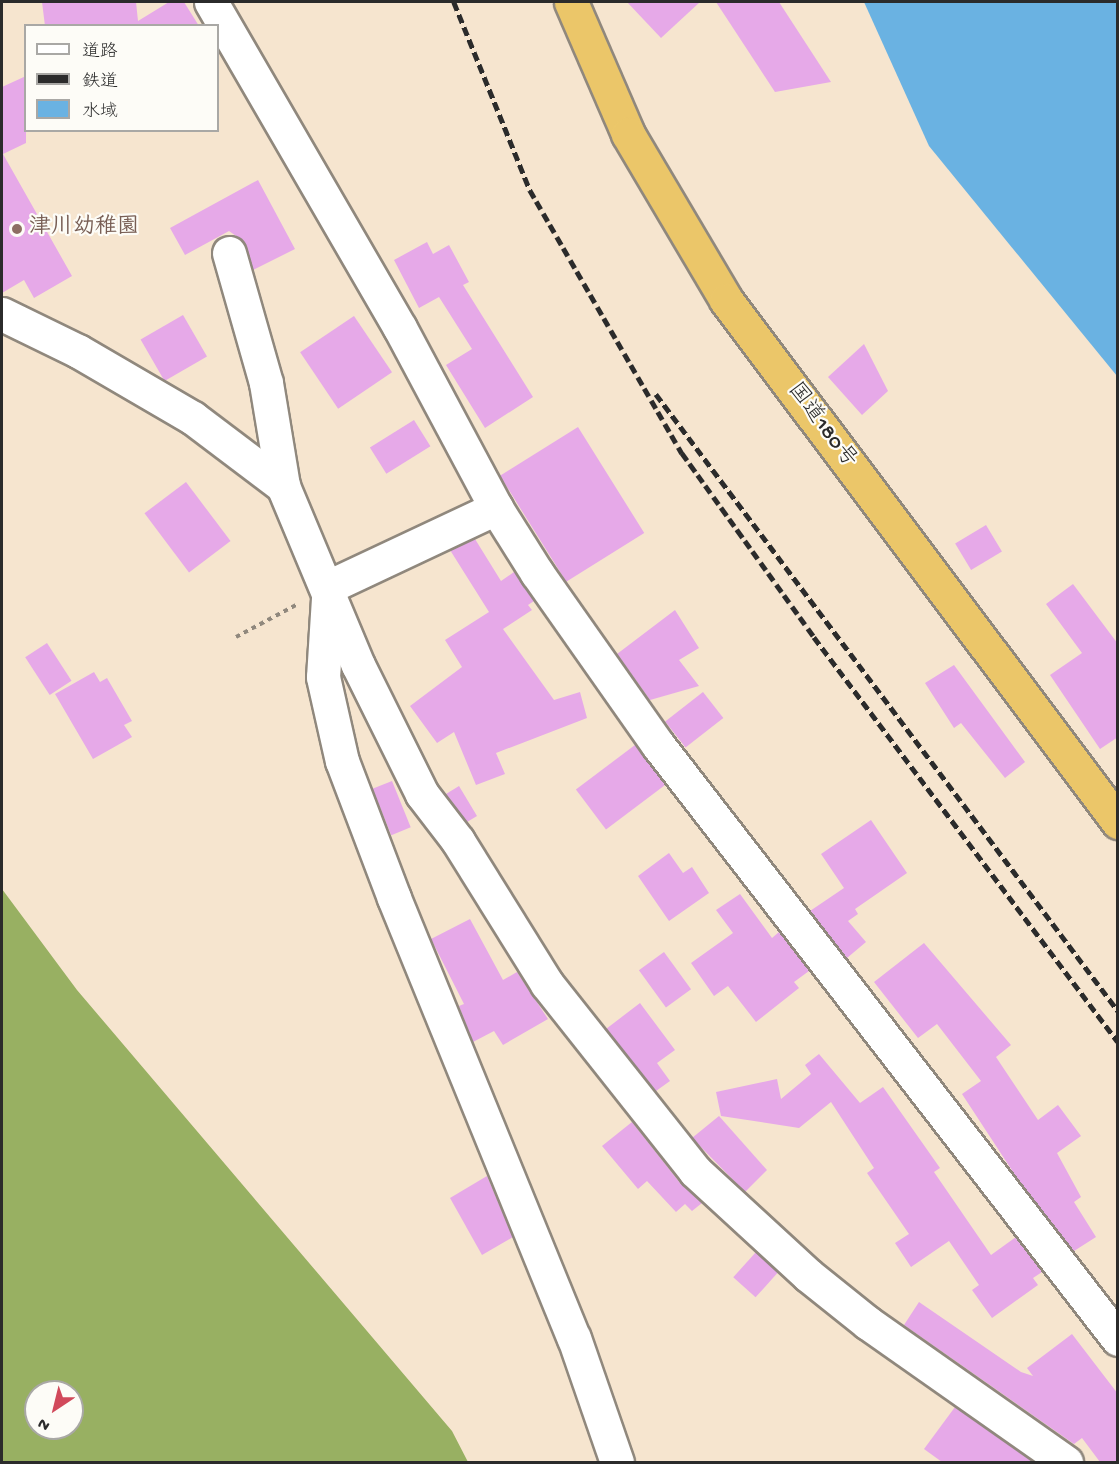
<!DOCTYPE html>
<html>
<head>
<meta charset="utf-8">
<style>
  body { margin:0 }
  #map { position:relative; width:1119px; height:1464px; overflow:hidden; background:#f6e5cf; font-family:"Gochi Hand","Klee One",sans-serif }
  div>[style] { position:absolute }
  .forest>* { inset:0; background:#98b062 }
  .water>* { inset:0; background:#6ab2e2 }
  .building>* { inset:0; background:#e6a9e8; transform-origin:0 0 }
  .path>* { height:4px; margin-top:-2px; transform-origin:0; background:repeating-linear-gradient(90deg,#90887d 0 4.5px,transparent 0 9px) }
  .roads { filter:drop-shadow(2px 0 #90887d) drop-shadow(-2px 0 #90887d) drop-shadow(0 2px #90887d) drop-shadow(0 -2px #90887d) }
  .minor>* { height:33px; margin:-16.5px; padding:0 16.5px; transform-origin:16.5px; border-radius:16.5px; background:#fff }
  .highway>* { height:33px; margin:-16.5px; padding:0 16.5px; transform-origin:16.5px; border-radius:16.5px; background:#ebc669 }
  .rail>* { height:4.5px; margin-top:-2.25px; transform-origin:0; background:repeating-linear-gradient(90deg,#2b2b2b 0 9px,transparent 0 13.5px) }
  .dots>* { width:16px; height:16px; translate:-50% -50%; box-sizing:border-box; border:3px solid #fdfcf7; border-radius:50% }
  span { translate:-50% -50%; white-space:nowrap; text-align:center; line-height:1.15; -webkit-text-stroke:4.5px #fdfcf7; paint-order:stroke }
  .education-label { font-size:22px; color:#785e54; font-weight:700 }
  .left { translate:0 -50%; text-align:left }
  .street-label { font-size:22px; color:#2b2b2b }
  .frame { position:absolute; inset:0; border:3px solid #2b2b2b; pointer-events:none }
  .legend { position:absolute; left:24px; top:24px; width:195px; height:108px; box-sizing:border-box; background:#fdfcf7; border:2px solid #a9a8a5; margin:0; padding:8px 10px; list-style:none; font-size:18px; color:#2b2b2b }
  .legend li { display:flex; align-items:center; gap:12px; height:30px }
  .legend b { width:30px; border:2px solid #a9a8a5 }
  .north { position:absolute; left:24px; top:1380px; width:60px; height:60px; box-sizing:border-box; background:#fdfcf7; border:2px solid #a9a8a5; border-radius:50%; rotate:215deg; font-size:16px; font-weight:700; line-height:24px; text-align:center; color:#2b2b2b }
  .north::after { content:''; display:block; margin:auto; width:21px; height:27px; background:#d1495b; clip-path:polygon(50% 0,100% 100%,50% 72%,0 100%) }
</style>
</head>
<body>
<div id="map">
  <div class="forest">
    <i style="clip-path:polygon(evenodd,2px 889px,77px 990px,452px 1431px,468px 1462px,2px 1462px,2px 889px,36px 1392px,72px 1392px,72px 1428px,36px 1428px,36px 1392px)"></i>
  </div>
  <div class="water">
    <i style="clip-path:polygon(864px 2px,1117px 2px,1117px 376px,929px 146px)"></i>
  </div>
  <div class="building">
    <i style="clip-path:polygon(42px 2px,136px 2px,138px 21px,169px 2px,184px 2px,199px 26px,45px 26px)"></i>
    <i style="clip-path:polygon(627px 2px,700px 2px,661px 38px)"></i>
    <i style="clip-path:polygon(716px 2px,779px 2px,831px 82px,775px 92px)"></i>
    <i style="clip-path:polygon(26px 76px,26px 143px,3px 154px,72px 276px,34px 298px,24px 280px,2px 293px,2px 87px)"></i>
    <i style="clip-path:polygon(258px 180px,295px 249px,253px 270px,242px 240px,229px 231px,185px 255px,170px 228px)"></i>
    <i style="clip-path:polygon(427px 242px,433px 254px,449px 245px,469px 282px,463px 285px,533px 397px,485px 428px,446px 365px,472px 349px,439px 297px,419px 308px,394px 260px)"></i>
    <i style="left:183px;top:315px;width:48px;height:49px;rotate:60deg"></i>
    <i style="left:354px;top:316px;width:68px;height:65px;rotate:56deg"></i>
    <i style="clip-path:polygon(864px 344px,888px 391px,862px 415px,828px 377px)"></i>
    <i style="left:414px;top:420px;width:31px;height:52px;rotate:58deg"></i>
    <i style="left:578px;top:427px;width:125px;height:92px;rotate:58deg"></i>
    <i style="left:186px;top:482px;width:74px;height:52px;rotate:53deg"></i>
    <i style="left:986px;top:525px;width:31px;height:36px;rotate:59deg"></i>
    <i style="clip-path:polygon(475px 539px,501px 581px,514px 572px,534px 601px,528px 605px,532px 610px,503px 629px,554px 700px,580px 692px,587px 718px,496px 753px,505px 774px,476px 785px,454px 732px,437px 743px,410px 706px,462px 667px,445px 640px,489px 612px,450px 550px)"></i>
    <i style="clip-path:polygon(1073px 584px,1118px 644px,1118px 737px,1100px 749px,1050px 675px,1082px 653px,1046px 604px)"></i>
    <i style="clip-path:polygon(675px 610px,699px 648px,679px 660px,699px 686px,650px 700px,617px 654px)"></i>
    <i style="left:47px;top:643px;width:45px;height:26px;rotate:57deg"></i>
    <i style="clip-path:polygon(954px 665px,1025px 762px,1005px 778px,961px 723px,954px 728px,925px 683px)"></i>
    <i style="clip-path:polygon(94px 672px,100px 682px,107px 678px,132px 721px,124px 725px,132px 737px,93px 759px,55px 694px)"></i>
    <i style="left:703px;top:692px;width:33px;height:48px;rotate:52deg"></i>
    <i style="left:635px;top:745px;width:50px;height:74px;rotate:53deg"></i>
    <i style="left:392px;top:781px;width:50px;height:21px;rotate:68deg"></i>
    <i style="clip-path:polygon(459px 786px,477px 816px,467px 822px,446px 794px)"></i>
    <i style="clip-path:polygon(871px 820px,907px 873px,855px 909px,858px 914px,848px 921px,866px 942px,847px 958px,810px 911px,844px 888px,821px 854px)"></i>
    <i style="clip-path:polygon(669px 853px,683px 873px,692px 867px,709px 893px,669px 921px,638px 876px)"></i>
    <i style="clip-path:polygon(740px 894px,772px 938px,779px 932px,809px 971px,794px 982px,799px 988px,756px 1022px,728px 986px,714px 996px,691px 963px,733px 933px,716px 910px)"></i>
    <i style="clip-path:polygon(470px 919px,503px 980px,517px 972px,548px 1019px,503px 1045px,494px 1031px,473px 1042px,459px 1006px,464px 1004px,431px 939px)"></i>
    <i style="clip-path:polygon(924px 943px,1011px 1045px,996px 1057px,1038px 1120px,1058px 1105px,1081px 1136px,1057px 1153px,1081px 1197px,1074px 1202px,1096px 1237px,1074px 1251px,1021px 1184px,962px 1094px,981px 1081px,937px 1024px,918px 1038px,874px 982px)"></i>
    <i style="left:664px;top:952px;width:46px;height:31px;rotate:54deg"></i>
    <i style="clip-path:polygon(640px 1003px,675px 1050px,657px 1063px,670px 1081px,656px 1091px,606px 1029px)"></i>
    <i style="clip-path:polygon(819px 1054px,860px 1103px,883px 1087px,940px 1168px,934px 1172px,991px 1255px,1016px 1237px,1042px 1272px,1033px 1278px,1038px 1285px,992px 1318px,972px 1290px,979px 1285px,949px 1241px,911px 1267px,895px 1243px,909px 1234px,867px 1173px,874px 1168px,831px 1102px,799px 1128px,721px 1116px,716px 1092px,777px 1079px,781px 1099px,811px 1074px,805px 1065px)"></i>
    <i style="clip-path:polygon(719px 1116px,767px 1170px,745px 1192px,692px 1138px)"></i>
    <i style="clip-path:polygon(632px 1122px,680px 1183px,702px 1203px,692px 1211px,685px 1204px,676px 1212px,647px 1181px,638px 1189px,602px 1146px)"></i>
    <i style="clip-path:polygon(487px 1176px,513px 1237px,482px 1255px,450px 1198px)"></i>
    <i style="left:756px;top:1252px;width:30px;height:34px;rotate:42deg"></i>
    <i style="clip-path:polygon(919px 1302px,1021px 1372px,1033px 1376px,1027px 1368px,1072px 1334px,1118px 1394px,1118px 1462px,1100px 1462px,1082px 1438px,1074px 1444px,904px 1325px)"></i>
    <i style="clip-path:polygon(955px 1407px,1034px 1462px,942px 1462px,924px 1449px)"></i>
  </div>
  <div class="path">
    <i style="left:236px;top:637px;width:68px;rotate:-28.1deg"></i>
  </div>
  <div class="roads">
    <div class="minor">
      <i style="left:211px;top:2px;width:377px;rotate:59.9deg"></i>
      <i style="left:400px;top:328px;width:204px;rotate:61.9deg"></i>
      <i style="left:496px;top:508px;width:77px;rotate:57.8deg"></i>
      <i style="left:537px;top:573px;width:210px;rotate:54.9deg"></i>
      <i style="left:658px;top:745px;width:751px;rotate:52.25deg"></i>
      <i style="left:229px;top:253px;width:135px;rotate:74.1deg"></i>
      <i style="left:266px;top:383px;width:104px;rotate:80.6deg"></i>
      <i style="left:2px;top:314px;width:85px;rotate:26deg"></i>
      <i style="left:78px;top:351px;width:133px;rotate:30.2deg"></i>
      <i style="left:193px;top:418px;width:113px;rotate:37.1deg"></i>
      <i style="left:283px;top:486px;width:194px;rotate:67.3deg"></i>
      <i style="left:358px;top:665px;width:144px;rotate:63.6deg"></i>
      <i style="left:422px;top:794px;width:59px;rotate:52.5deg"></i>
      <i style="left:458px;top:841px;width:168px;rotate:58.1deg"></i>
      <i style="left:547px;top:984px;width:238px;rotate:51.6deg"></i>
      <i style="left:695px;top:1171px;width:154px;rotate:42.6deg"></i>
      <i style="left:808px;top:1275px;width:77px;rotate:38.7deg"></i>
      <i style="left:868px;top:1323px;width:242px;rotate:35.1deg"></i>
      <i style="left:328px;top:587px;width:186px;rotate:-25.2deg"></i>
      <i style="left:328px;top:598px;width:79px;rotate:93.6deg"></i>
      <i style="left:323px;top:677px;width:86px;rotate:77.3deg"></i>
      <i style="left:342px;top:761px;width:147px;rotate:69.2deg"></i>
      <i style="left:394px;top:898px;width:475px;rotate:67.8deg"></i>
      <i style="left:574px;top:1338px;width:131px;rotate:70.9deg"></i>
    </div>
    <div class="highway">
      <i style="left:571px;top:2px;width:144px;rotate:66.6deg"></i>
      <i style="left:628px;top:134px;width:193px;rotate:59.4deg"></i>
      <i style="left:726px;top:300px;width:653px;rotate:53.09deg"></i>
    </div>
  </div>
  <div class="rail">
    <i style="left:454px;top:2px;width:203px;rotate:68deg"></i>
    <i style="left:530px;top:190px;width:304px;rotate:60deg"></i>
    <i style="left:682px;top:453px;width:226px;rotate:54.3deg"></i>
    <i style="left:814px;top:637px;width:506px;rotate:53.11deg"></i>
    <i style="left:656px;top:394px;width:771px;rotate:53.17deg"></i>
  </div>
  <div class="dots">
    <i style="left:17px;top:229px;background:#8d6e63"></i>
  </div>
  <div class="education-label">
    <span class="left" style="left:29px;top:229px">津川幼稚園</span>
  </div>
  <div class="street-label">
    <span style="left:821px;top:426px;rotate:53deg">国道180号</span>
  </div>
  <div class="frame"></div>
  <ul class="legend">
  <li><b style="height:8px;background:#fff"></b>道路</li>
  <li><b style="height:8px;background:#2b2b2b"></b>鉄道</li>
  <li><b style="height:16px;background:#6ab2e2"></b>水域</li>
  </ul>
  <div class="north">N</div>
</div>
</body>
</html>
